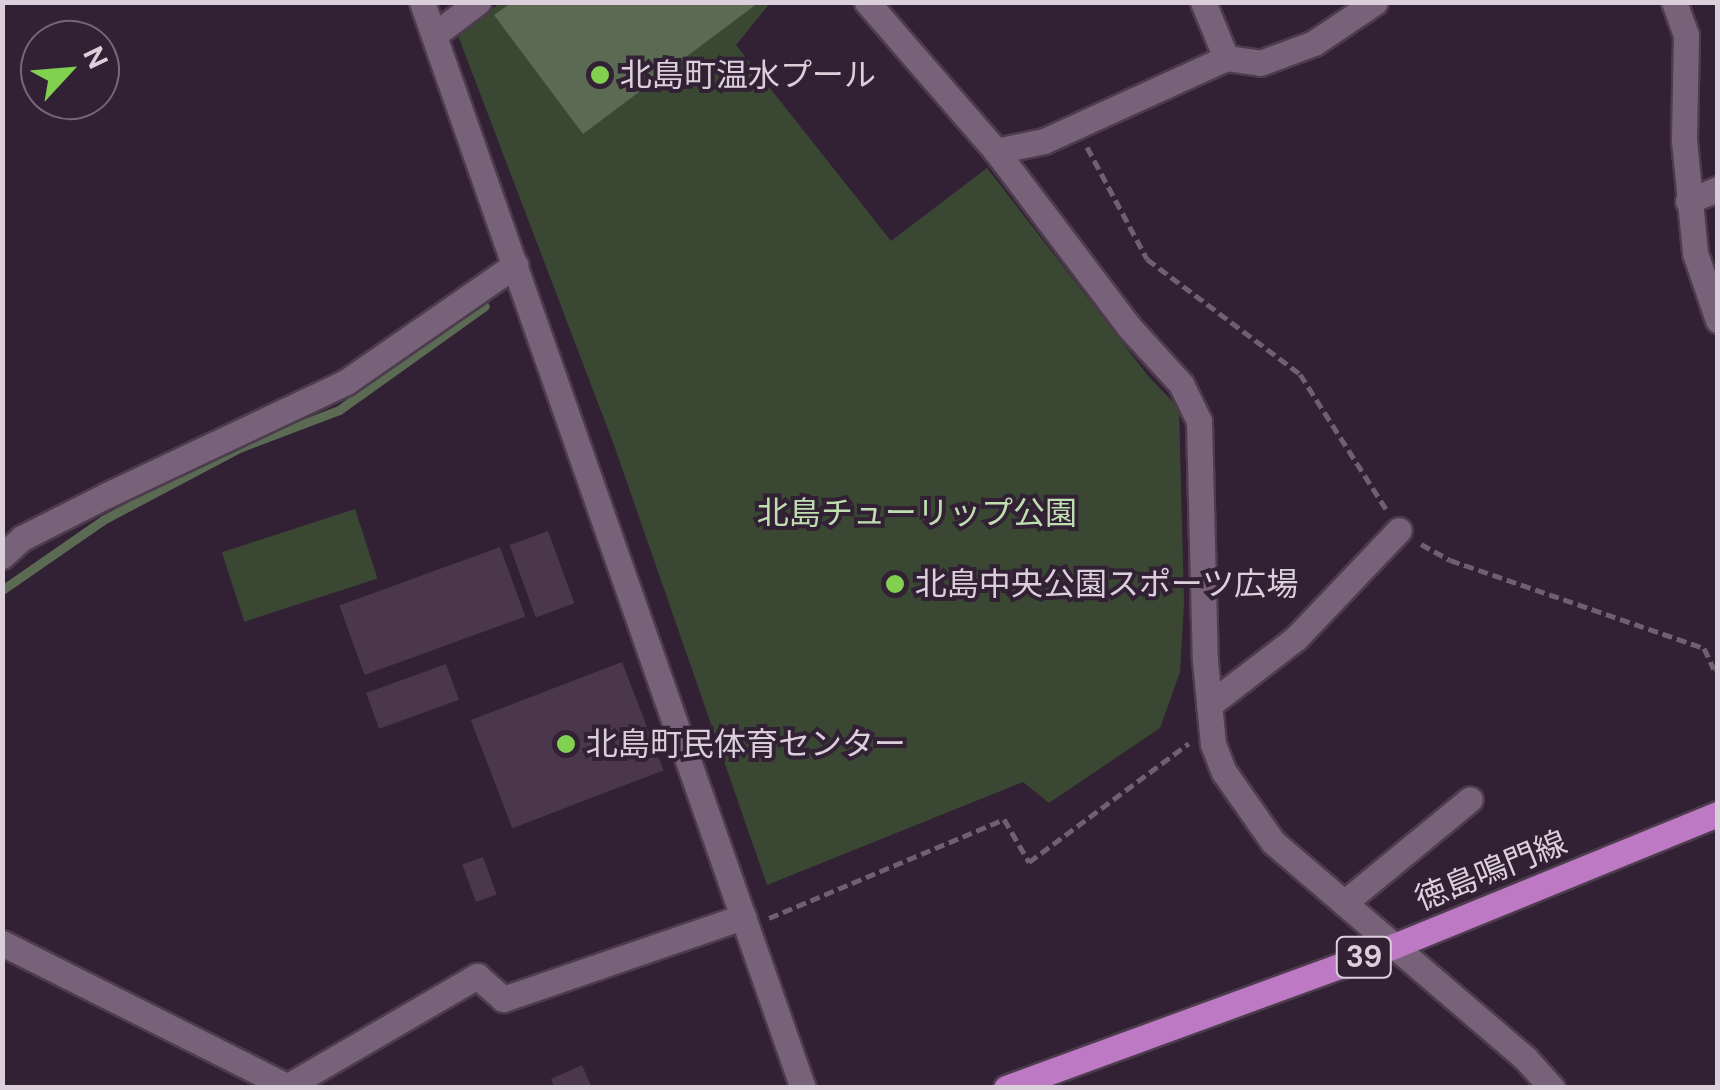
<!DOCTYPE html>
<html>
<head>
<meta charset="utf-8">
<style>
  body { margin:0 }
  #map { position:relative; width:1720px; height:1090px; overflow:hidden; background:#322034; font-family:"DM Sans","Noto Sans JP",sans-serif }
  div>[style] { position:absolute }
  .green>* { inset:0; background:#3a4833; transform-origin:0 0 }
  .water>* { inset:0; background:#5b6b53 }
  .stream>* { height:9px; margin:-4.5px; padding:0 4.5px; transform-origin:4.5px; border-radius:4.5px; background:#5b6b53 }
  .building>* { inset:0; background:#4b374c; transform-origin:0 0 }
  .path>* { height:5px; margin-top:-2.5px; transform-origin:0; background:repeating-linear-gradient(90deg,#6f5f71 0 10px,transparent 0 15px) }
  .roads { filter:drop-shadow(2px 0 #4c3c4d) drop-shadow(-2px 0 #4c3c4d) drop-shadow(0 2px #4c3c4d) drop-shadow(0 -2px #4c3c4d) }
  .minor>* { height:25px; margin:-12.5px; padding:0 12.5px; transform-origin:12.5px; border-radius:12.5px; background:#776279 }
  .major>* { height:25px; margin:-12.5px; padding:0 12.5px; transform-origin:12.5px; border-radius:12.5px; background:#bd79c3 }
  .dots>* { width:28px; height:28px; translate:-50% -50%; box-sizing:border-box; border:5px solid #322034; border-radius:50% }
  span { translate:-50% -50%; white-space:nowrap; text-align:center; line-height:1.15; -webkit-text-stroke:8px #322034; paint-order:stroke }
  .shield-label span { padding:2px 8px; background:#322034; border:2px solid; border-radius:8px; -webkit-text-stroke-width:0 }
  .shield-label { font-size:30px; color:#dccfdc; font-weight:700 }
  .poi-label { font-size:32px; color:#dccfdc }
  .left { translate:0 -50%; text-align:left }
  .park-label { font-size:32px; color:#bfdfb0 }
  .street-label { font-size:32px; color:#dccfdc }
  .frame { position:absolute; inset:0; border:5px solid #dccfdc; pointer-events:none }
  .north { position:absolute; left:20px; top:20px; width:100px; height:100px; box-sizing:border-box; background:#322034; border:2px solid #766677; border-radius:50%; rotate:64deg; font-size:28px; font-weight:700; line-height:40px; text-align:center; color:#dccfdc }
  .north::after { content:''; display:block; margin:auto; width:35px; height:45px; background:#81d050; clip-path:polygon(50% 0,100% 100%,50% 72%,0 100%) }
</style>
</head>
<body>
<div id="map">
  <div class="green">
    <i style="clip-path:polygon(500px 3px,770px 3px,736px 45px,891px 241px,987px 168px,1149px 377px,1179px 408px,1184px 603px,1180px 672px,1160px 728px,1049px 803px,1023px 782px,767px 885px,614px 445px,457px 33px)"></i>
    <i style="left:355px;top:509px;width:73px;height:140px;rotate:72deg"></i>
  </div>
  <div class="water">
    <i style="clip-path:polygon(511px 3px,511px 2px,758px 3px,583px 134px,494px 15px)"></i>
  </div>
  <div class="stream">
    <i style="left:2px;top:590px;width:123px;rotate:-34.7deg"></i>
    <i style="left:103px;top:520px;width:154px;rotate:-27.9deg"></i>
    <i style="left:239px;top:448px;width:107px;rotate:-20.8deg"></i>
    <i style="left:339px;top:410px;width:179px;rotate:-35.5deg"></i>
  </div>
  <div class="building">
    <i style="left:548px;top:531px;width:77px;height:41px;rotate:70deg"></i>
    <i style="left:500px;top:547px;width:74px;height:171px;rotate:70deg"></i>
    <i style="left:622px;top:662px;width:116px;height:162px;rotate:69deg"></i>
    <i style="left:446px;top:664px;width:38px;height:85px;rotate:70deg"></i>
    <i style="left:483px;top:857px;width:40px;height:22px;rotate:70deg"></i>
    <i style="clip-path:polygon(582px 1065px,592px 1088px,555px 1088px,551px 1079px)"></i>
  </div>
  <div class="path">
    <i style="left:1087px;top:147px;width:127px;rotate:61.8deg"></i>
    <i style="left:1147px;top:259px;width:191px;rotate:36.9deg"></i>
    <i style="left:1300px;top:374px;width:160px;rotate:57.5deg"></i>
    <i style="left:1421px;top:544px;width:33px;rotate:29deg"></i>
    <i style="left:1450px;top:560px;width:269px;rotate:19.1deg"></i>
    <i style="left:1704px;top:648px;width:23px;rotate:65deg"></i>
    <i style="left:1714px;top:669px;width:4px;rotate:-14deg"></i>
    <i style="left:769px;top:918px;width:255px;rotate:-22.8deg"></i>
    <i style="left:1004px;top:819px;width:50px;rotate:59.8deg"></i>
    <i style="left:1029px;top:862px;width:199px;rotate:-36.6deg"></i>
  </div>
  <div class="roads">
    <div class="minor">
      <i style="left:422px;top:2px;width:1151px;rotate:70.67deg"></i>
      <i style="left:867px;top:2px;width:197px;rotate:49.1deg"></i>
      <i style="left:996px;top:151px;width:221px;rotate:52.9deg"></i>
      <i style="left:1129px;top:327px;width:77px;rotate:47.6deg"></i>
      <i style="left:1181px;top:384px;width:41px;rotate:64.1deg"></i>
      <i style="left:1199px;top:421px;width:240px;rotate:88.6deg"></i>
      <i style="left:1205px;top:661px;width:83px;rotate:84.5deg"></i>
      <i style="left:1213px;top:744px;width:30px;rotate:69deg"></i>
      <i style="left:1224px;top:772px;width:85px;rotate:55deg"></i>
      <i style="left:1273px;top:842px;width:333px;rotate:40.6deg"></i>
      <i style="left:1526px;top:1059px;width:39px;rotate:48deg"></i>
      <i style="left:1674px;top:2px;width:35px;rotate:70deg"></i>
      <i style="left:1686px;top:35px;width:105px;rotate:91.1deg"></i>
      <i style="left:1684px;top:140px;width:114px;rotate:84.4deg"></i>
      <i style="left:1695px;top:253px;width:71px;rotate:71.1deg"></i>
      <i style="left:434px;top:35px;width:55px;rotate:-36.9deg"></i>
      <i style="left:1226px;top:58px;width:34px;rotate:8deg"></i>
      <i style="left:1260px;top:63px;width:58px;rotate:-20.3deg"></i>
      <i style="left:1314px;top:43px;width:73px;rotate:-33.9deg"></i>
      <i style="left:996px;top:151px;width:49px;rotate:-11.8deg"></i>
      <i style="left:1044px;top:141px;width:200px;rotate:-24.5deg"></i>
      <i style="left:1226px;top:58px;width:61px;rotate:-112.3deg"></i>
      <i style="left:1688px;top:201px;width:32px;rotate:-22deg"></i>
      <i style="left:2px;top:556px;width:27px;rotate:-42deg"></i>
      <i style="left:22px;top:538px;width:95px;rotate:-26.8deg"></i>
      <i style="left:107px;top:495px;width:264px;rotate:-25.3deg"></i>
      <i style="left:346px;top:382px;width:206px;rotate:-34.7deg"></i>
      <i style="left:1209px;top:705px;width:110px;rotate:-37.6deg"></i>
      <i style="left:1296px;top:638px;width:149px;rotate:-46.4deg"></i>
      <i style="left:1344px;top:903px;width:163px;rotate:-39.5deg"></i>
      <i style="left:2px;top:943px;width:322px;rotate:26.7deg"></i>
      <i style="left:288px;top:1086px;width:219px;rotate:-30.2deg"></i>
      <i style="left:477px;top:976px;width:35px;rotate:41deg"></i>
      <i style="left:503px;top:999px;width:254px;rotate:-18.9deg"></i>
    </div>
    <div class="major">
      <i style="left:1006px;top:1088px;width:413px;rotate:-20.1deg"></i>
      <i style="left:1394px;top:946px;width:350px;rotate:-22.2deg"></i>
    </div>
  </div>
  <div class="dots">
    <i style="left:600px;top:75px;background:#81d050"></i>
    <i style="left:895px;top:584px;background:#81d050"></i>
    <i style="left:566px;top:744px;background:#81d050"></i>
  </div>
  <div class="shield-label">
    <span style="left:1364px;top:957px">39</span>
  </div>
  <div class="poi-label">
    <span class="left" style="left:620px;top:75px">北島町温水プール</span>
    <span class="left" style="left:915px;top:584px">北島中央公園スポーツ広場</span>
    <span class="left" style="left:586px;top:744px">北島町民体育センター</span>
  </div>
  <div class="park-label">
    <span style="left:917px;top:513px">北島チューリップ公園</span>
  </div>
  <div class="street-label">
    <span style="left:1491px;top:871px;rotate:-22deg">徳島鳴門線</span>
  </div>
  <div class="frame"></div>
  <div class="north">N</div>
</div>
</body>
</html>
